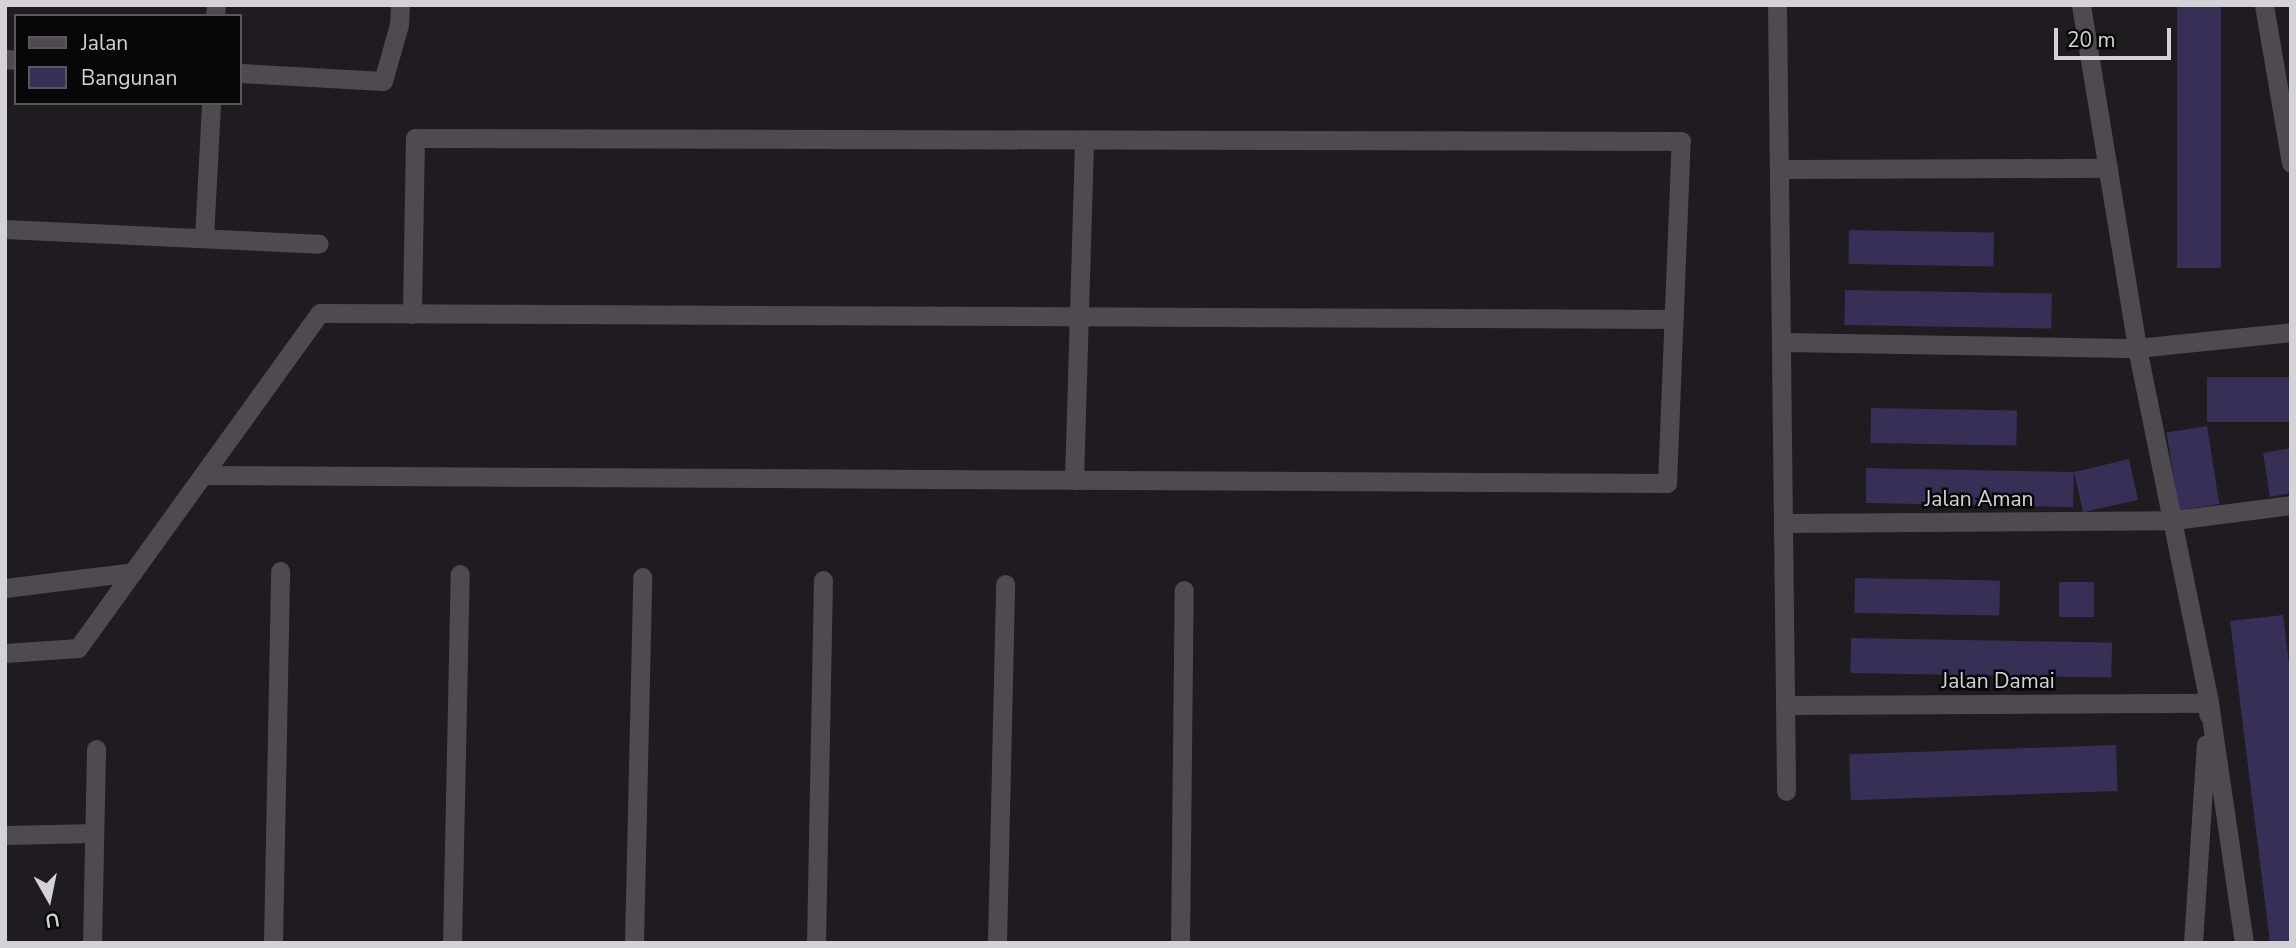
<!DOCTYPE html>
<html>
<head>
<meta charset="utf-8">
<style>
  body { margin:0 }
  #map { position:relative; width:2296px; height:948px; overflow:hidden; background:#1f1b20; font-family:"Nunito Sans",sans-serif }
  div>[style] { position:absolute }
  .building>* { inset:0; background:#372f55; transform-origin:0 0 }
  .minor>* { height:19px; margin:-9.5px; padding:0 9.5px; transform-origin:9.5px; border-radius:9.5px; background:#4e4a50 }
  span { translate:-50% -50%; white-space:nowrap; text-align:center; line-height:1.15; -webkit-text-stroke:5px #080708; paint-order:stroke }
  .street-label { font-size:21px; color:#d4d2d6 }
  .frame { position:absolute; inset:0; border:7px solid #d4d2d6; pointer-events:none }
  .legend { position:absolute; left:14px; top:14px; width:228px; height:91px; box-sizing:border-box; background:#080708; border:2px solid #5a585a; margin:0; padding:9px 12px; list-style:none; font-size:21px; color:#d4d2d6 }
  .legend li { display:flex; align-items:center; gap:14px; height:35px }
  .legend b { width:35px; border:2px solid #5a585a }
  .north { position:absolute; left:14px; top:864px; width:70px; height:70px; -webkit-text-stroke:5px #080708; paint-order:stroke; rotate:171deg; font-size:19px; font-weight:700; line-height:28px; text-align:center; color:#d4d2d6 }
  .north::after { content:''; display:block; margin:auto; width:24px; height:32px; background:#d4d2d6; clip-path:polygon(50% 0,100% 100%,50% 72%,0 100%) }
  .scale { position:absolute; left:2054px; top:28px; width:117px; height:32px; box-sizing:border-box; border:4px solid #d4d2d6; border-top:0; padding-left:9px; font-size:21px; line-height:24px; white-space:nowrap; color:#d4d2d6; -webkit-text-stroke:5px #080708; paint-order:stroke }
</style>
</head>
<body>
<div id="map">
  <div class="building">
    <i style="left:2177px;top:5px;width:44px;height:263px"></i>
    <i style="left:1849px;top:230px;width:145px;height:34px;rotate:1deg"></i>
    <i style="left:1845px;top:290px;width:207px;height:35px;rotate:1deg"></i>
    <i style="left:2291px;top:377px;width:45px;height:84px;rotate:90deg"></i>
    <i style="left:1871px;top:408px;width:146px;height:35px;rotate:1deg"></i>
    <i style="left:2207px;top:426px;width:79px;height:41px;rotate:81deg"></i>
    <i style="clip-path:polygon(2291px 448px,2291px 493px,2270px 497px,2263px 453px)"></i>
    <i style="clip-path:polygon(2129px 459px,2138px 500px,2083px 512px,2074px 472px,2073px 507px,1866px 503px,1866px 468px,2074px 472px)"></i>
    <i style="left:1855px;top:578px;width:145px;height:35px;rotate:1deg"></i>
    <i style="left:2059px;top:582px;width:35px;height:35px"></i>
    <i style="clip-path:polygon(2283px 615px,2291px 680px,2291px 943px,2270px 943px,2230px 621px)"></i>
    <i style="left:1851px;top:638px;width:261px;height:35px;rotate:1deg"></i>
    <i style="left:2116px;top:745px;width:46px;height:267px;rotate:88deg"></i>
  </div>
  <div class="minor">
    <i style="left:1777px;top:5px;width:786px;rotate:89.34deg"></i>
    <i style="left:2081px;top:5px;width:348px;rotate:80.7deg"></i>
    <i style="left:2137px;top:348px;width:362px;rotate:78.5deg"></i>
    <i style="left:2209px;top:703px;width:243px;rotate:81.7deg"></i>
    <i style="left:2264px;top:5px;width:160px;rotate:80.3deg"></i>
    <i style="left:215px;top:16px;width:11px;rotate:-85deg"></i>
    <i style="left:5px;top:59px;width:11px;rotate:5deg"></i>
    <i style="left:240px;top:73px;width:143px;rotate:3.2deg"></i>
    <i style="left:383px;top:81px;width:58px;rotate:-74.1deg"></i>
    <i style="left:399px;top:25px;width:20px;rotate:-87deg"></i>
    <i style="left:1781px;top:169px;width:327px;rotate:-0.2deg"></i>
    <i style="left:5px;top:229px;width:314px;rotate:2.7deg"></i>
    <i style="left:204px;top:238px;width:135px;rotate:-87deg"></i>
    <i style="left:1783px;top:342px;width:354px;rotate:1deg"></i>
    <i style="left:2137px;top:348px;width:155px;rotate:-5.9deg"></i>
    <i style="left:203px;top:475px;width:1464px;rotate:0.31deg"></i>
    <i style="left:1667px;top:483px;width:342px;rotate:-87.7deg"></i>
    <i style="left:1681px;top:141px;width:1266px;rotate:-179.86deg"></i>
    <i style="left:415px;top:138px;width:176px;rotate:91deg"></i>
    <i style="left:1074px;top:480px;width:341px;rotate:-88.3deg"></i>
    <i style="left:1784px;top:523px;width:390px;rotate:-0.4deg"></i>
    <i style="left:2174px;top:520px;width:118px;rotate:-7.3deg"></i>
    <i style="left:5px;top:588px;width:129px;rotate:-7.1deg"></i>
    <i style="left:5px;top:653px;width:73px;rotate:-3.9deg"></i>
    <i style="left:78px;top:648px;width:413px;rotate:-54.2deg"></i>
    <i style="left:320px;top:313px;width:1353px;rotate:0.25deg"></i>
    <i style="left:1787px;top:705px;width:422px;rotate:-0.3deg"></i>
    <i style="left:2209px;top:703px;width:11px;rotate:95deg"></i>
    <i style="left:5px;top:835px;width:89px;rotate:-1.3deg"></i>
    <i style="left:92px;top:943px;width:194px;rotate:-88.8deg"></i>
    <i style="left:273px;top:943px;width:372px;rotate:-88.9deg"></i>
    <i style="left:452px;top:943px;width:369px;rotate:-88.8deg"></i>
    <i style="left:634px;top:943px;width:366px;rotate:-88.7deg"></i>
    <i style="left:816px;top:943px;width:363px;rotate:-88.9deg"></i>
    <i style="left:997px;top:943px;width:359px;rotate:-88.7deg"></i>
    <i style="left:1180px;top:943px;width:353px;rotate:-89.4deg"></i>
    <i style="left:2193px;top:943px;width:199px;rotate:-86.3deg"></i>
  </div>
  <div class="street-label">
    <span style="left:1979px;top:499px">Jalan Aman</span>
    <span style="left:1998px;top:681px">Jalan Damai</span>
  </div>
  <div class="frame"></div>
  <ul class="legend">
  <li><b style="height:9px;background:#4e4a50"></b>Jalan</li>
  <li><b style="height:19px;background:#372f55"></b>Bangunan</li>
  </ul>
  <div class="north">U</div>
  <div class="scale">20 m</div>
</div>
</body>
</html>
